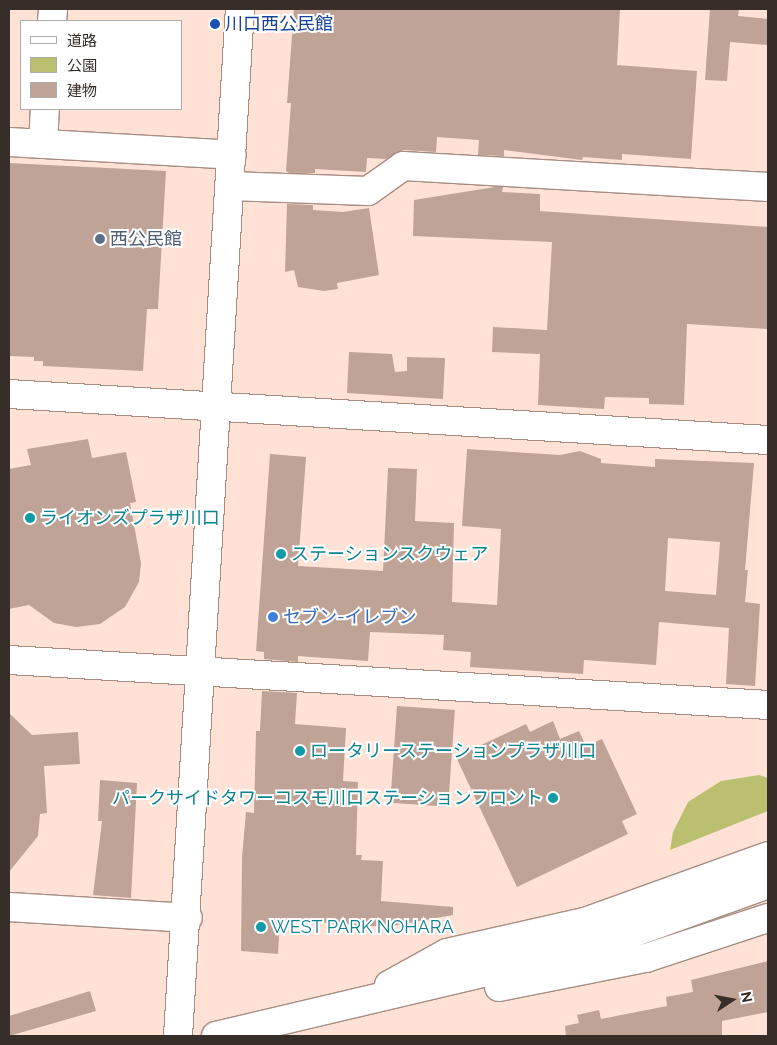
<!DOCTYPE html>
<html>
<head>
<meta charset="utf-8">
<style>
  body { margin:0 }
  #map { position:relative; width:777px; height:1045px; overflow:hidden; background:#ffe2d5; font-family:Raleway,"Noto Sans JP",sans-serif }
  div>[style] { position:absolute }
  .green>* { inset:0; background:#bac06f }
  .building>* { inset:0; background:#bea396; transform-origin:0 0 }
  .roads { filter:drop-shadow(1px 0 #a78c81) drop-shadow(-1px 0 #a78c81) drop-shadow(0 1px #a78c81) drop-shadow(0 -1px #a78c81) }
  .minor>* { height:28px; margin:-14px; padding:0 14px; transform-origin:14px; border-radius:14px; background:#fff }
  .dots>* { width:14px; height:14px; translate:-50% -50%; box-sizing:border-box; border:2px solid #fff; border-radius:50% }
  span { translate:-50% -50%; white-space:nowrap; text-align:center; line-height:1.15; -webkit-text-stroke:4px #fff; paint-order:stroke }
  .transit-label { font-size:18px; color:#164399 }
  .left { translate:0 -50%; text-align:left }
  .service-label { font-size:18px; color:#4e5e75 }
  .culture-label { font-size:18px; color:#0d838f }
  .right { translate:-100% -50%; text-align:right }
  .shop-label { font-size:18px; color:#366cbe }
  .frame { position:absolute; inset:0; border:10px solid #382e29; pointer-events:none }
  .legend { position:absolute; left:20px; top:20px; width:162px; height:90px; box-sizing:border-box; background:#fff; border:1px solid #afaba9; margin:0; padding:6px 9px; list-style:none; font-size:15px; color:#382e29 }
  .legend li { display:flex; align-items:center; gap:10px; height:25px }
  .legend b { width:25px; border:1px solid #afaba9 }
  .north { position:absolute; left:707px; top:975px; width:50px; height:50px; -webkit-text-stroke:4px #fff; paint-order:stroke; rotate:79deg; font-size:14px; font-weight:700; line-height:20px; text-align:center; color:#382e29 }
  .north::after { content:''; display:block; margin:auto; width:18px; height:22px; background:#382e29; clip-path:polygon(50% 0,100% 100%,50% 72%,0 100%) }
</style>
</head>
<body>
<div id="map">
  <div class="green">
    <i style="clip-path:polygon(759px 775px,768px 778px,768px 811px,670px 850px,673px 832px,688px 802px,721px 781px)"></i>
  </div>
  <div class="building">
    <i style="clip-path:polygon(294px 9px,620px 9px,617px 65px,697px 71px,691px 159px,622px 154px,622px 160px,583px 157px,582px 160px,504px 150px,504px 156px,478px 155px,479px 140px,437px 137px,436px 152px,404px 150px,386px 159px,367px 158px,366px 172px,315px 169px,315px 173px,289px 173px,286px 171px,291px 103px,287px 103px)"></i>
    <i style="clip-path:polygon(710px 9px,739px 9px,738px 16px,768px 19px,768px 45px,730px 42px,727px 81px,705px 80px)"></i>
    <i style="clip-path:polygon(9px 163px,166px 171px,158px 309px,147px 309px,143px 371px,43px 366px,43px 361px,34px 361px,34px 357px,9px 356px)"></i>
    <i style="clip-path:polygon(495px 187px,503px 187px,502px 192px,540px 194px,540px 211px,768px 227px,768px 329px,687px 324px,684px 405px,649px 404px,649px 398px,605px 397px,604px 409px,538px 405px,540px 354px,492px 352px,493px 327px,547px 330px,552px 242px,413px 236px,414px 200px)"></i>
    <i style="clip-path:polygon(287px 204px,313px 205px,313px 210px,343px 212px,369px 208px,379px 275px,337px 283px,338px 289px,324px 291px,298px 287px,294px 270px,285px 272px)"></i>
    <i style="clip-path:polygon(349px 352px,392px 354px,395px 372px,407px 371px,407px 357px,445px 358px,443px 399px,347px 393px)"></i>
    <i style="clip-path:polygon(88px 439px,92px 458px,126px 452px,136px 502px,130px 503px,141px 563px,139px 582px,125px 607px,100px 624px,76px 627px,54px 623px,29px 605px,9px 609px,9px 469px,31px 465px,27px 449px)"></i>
    <i style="clip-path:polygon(evenodd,467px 449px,560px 455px,580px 451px,601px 459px,601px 463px,655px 467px,655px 459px,754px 463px,745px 570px,748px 570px,745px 602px,760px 604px,755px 686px,726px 684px,729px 628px,659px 622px,656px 665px,584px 660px,583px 674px,470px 667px,471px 652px,443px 650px,444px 635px,370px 632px,368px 661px,298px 656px,298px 662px,264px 659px,264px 652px,256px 651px,270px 454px,306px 457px,298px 566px,383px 571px,388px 468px,417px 469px,415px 521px,454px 523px,452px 602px,497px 605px,501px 529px,462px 526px,467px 449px,668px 538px,720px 542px,716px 595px,665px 591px,668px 538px)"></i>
    <i style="clip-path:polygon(262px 691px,297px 693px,295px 724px,346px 728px,343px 781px,358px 782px,356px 855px,362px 855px,361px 860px,383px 861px,381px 901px,453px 907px,453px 915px,386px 927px,280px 920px,278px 954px,241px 951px,242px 857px,246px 812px,254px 813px,256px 731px,260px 731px)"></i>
    <i style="left:397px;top:706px;width:58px;height:97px;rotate:4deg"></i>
    <i style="clip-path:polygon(9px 713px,32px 735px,78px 732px,80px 764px,44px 766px,47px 813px,40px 814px,38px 836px,9px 872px)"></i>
    <i style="clip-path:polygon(553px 721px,560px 739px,579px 731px,586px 746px,602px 739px,637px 814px,622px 821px,628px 834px,517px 887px,456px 757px,526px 724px,530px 732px)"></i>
    <i style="clip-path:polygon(100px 780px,137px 783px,131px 898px,93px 895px,102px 821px,98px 821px)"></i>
    <i style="clip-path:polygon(768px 961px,768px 1012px,722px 1021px,722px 1036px,566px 1036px,565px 1026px,579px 1023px,577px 1015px,599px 1010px,601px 1019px,667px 1006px,666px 997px,693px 992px,691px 980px)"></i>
    <i style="clip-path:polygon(90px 991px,96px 1011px,9px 1036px,9px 1016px)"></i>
  </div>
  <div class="roads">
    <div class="minor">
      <i style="left:52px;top:21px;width:12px;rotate:-85deg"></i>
      <i style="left:9px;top:142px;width:223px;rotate:3.3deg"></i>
      <i style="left:43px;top:144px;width:35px;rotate:-87deg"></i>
      <i style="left:230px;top:186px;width:138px;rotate:2.1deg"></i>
      <i style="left:368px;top:191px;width:43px;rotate:-35.5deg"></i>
      <i style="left:403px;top:166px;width:366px;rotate:3.3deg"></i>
      <i style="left:9px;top:394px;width:760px;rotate:3.47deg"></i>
      <i style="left:9px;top:660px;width:760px;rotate:3.39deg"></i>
      <i style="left:9px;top:907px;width:179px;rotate:3.5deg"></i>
      <i style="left:389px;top:985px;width:66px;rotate:-28.9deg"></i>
      <i style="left:447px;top:953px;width:141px;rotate:-12.7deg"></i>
      <i style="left:585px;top:922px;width:195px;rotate:-19.8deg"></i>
      <i style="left:499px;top:987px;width:150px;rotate:-11.2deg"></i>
      <i style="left:646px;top:958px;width:128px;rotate:-18.2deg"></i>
      <i style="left:178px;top:1036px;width:1029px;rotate:-86.55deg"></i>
      <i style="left:216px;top:1036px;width:391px;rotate:-13.3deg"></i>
      <i style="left:596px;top:946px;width:183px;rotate:-19.8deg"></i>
    </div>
  </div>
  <div class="dots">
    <i style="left:215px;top:24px;background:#1a4fb4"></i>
    <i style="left:100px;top:239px;background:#5c6f8a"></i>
    <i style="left:30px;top:518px;background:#0f9aa8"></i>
    <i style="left:281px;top:554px;background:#0f9aa8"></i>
    <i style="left:273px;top:617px;background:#3f7fe0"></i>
    <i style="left:300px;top:751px;background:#0f9aa8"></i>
    <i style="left:553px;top:798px;background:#0f9aa8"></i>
    <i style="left:261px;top:927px;background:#0f9aa8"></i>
  </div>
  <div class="transit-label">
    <span class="left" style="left:225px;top:24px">川口西公民館</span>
  </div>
  <div class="service-label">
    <span class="left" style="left:110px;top:239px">西公民館</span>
  </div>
  <div class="culture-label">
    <span class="left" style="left:40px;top:518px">ライオンズプラザ川口</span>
    <span class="left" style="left:291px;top:554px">ステーションスクウェア</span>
    <span class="left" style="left:310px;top:751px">ロータリーステーションプラザ川口</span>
    <span class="right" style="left:543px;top:798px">パークサイドタワーコスモ川口ステーションフロント</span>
    <span class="left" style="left:271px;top:927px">WEST PARK NOHARA</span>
  </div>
  <div class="shop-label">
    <span class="left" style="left:283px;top:617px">セブン-イレブン</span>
  </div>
  <div class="frame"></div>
  <ul class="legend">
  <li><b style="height:6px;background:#fff"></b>道路</li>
  <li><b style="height:14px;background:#bac06f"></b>公園</li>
  <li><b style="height:14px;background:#bea396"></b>建物</li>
  </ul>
  <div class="north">N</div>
</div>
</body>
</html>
